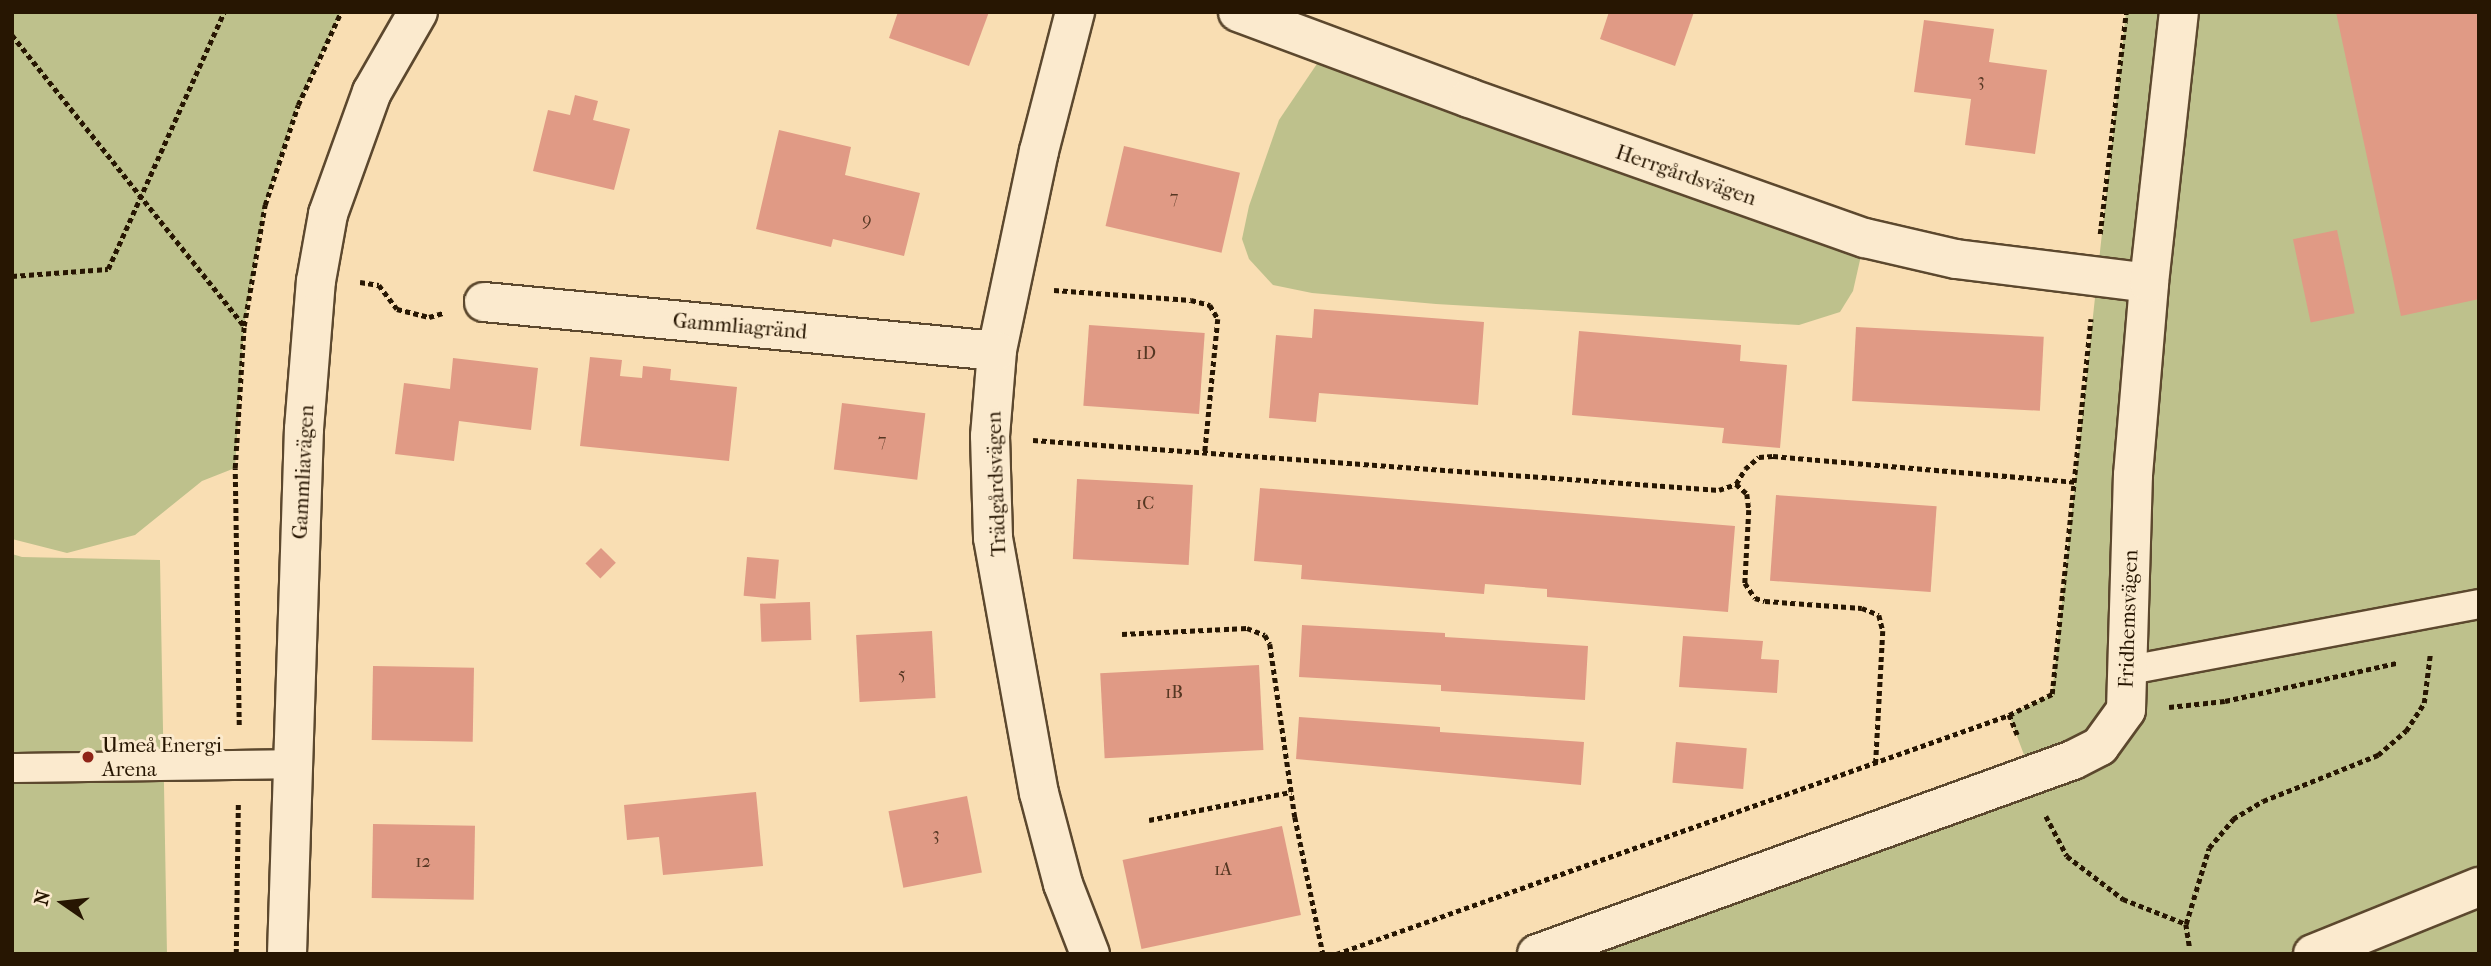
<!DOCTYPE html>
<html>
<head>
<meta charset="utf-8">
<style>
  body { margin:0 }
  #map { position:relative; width:2491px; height:966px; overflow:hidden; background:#f9deb3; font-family:"IM FELL French Canon",serif }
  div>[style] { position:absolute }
  .green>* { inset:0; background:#bec18c }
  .building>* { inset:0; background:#e09a85; transform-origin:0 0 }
  .path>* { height:4.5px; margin-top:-2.25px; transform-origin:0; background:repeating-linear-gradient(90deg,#271602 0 5px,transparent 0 8.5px) }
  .roads { filter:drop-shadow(2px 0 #5c482e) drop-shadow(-2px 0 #5c482e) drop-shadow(0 2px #5c482e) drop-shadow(0 -2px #5c482e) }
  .lane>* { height:28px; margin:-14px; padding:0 14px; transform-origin:14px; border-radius:14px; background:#fbeace }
  .street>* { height:38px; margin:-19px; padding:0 19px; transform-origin:19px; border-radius:19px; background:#fbeace }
  .secondary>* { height:38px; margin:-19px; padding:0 19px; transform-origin:19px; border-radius:19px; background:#fbeace }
  .dots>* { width:19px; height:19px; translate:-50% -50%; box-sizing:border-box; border:4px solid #fbeace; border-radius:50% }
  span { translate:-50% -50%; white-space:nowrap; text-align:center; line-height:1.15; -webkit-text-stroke:6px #fbeace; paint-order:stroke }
  .number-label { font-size:18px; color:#553723 }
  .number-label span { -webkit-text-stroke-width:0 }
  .street-label { font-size:21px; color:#271602 }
  .poi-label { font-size:21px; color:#271602 }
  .left { translate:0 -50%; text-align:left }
  .frame { position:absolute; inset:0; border:14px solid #271602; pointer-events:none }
  .north { position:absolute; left:28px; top:868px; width:70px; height:70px; -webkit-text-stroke:5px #fbeace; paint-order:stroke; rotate:284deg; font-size:19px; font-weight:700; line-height:28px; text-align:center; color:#271602 }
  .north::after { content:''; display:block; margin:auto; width:24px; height:32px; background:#271602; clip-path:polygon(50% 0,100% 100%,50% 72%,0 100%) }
</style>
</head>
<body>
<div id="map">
  <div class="green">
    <i style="clip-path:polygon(12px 12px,341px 12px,298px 105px,265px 205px,244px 326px,235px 468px,202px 481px,135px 535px,67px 553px,12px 539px)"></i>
    <i style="clip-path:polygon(2126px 12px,2479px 12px,2479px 954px,1537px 954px,2032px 776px,2009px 715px,2052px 694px)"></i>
    <i style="clip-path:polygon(1329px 46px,1865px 238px,1853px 291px,1840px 312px,1799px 325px,1436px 304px,1312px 293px,1273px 285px,1249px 259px,1242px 239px,1249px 206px,1279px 120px)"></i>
    <i style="clip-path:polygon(12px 554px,22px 557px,160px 560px,167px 954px,12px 954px)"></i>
  </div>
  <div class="building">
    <i style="clip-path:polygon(898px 12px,989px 12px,969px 66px,889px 38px)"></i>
    <i style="clip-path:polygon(1609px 12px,1694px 12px,1675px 66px,1600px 39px)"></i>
    <i style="clip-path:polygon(2336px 12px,2479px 12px,2479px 299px,2401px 316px)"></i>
    <i style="clip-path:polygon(1924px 20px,1994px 29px,1989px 62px,2047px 70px,2035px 154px,1965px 145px,1971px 99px,1914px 92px)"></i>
    <i style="clip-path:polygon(575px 95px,598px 101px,593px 120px,630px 129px,614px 190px,533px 171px,548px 110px,570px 115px)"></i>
    <i style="clip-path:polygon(779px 130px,851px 147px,845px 175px,920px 193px,904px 256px,833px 239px,831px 247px,756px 229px)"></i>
    <i style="left:1124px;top:146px;width:119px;height:82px;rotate:13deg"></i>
    <i style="left:2337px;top:230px;width:85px;height:45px;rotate:78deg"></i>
    <i style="clip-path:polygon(1314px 309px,1484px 322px,1478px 405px,1319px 393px,1316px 422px,1269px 418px,1276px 335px,1312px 338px)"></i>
    <i style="left:1089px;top:325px;width:116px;height:81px;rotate:4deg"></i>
    <i style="left:1856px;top:327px;width:188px;height:74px;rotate:3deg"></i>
    <i style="clip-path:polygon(1579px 331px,1741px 345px,1740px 361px,1787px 365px,1780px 448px,1722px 443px,1724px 428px,1572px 415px)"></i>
    <i style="clip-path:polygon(590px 357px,622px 360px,620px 376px,642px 378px,643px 366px,671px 369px,670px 380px,737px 387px,729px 461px,580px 446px)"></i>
    <i style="clip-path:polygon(453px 358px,538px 368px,531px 430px,459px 421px,454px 461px,395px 454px,404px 383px,450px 389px)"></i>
    <i style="left:842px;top:403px;width:84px;height:67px;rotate:7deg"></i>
    <i style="left:1077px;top:479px;width:116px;height:80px;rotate:3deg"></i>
    <i style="clip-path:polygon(1260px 488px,1735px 526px,1728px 612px,1547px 597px,1547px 589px,1485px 584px,1484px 594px,1301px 579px,1302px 565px,1254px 561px)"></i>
    <i style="left:1776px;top:495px;width:161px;height:86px;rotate:4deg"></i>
    <i style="left:601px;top:548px;width:21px;height:22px;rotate:45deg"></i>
    <i style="left:747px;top:557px;width:32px;height:39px;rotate:5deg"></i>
    <i style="left:810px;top:602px;width:38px;height:50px;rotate:88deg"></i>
    <i style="clip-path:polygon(1302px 625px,1445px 633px,1445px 637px,1588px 646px,1585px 700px,1441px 691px,1441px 685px,1299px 677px)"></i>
    <i style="left:932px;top:631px;width:67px;height:76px;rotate:87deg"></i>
    <i style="clip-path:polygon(1683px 636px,1763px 641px,1761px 659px,1779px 660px,1777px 693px,1679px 687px)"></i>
    <i style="left:1259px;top:665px;width:85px;height:159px;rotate:87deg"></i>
    <i style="left:373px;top:666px;width:101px;height:74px;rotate:1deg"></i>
    <i style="clip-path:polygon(1299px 717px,1440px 727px,1440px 732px,1584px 742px,1581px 785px,1296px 759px)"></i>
    <i style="left:1676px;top:742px;width:71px;height:41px;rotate:5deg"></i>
    <i style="clip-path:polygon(756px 792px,763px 866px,663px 875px,659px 837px,627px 840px,624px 805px)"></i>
    <i style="left:967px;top:796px;width:78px;height:80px;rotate:79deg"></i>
    <i style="left:373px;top:824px;width:102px;height:74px;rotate:1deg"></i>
    <i style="left:1282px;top:826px;width:91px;height:163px;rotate:78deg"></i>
  </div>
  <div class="path">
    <i style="left:12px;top:35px;width:372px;rotate:51.4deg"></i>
    <i style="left:2100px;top:234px;width:224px;rotate:-83.3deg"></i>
    <i style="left:12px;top:276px;width:96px;rotate:-4.2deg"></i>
    <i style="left:108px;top:269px;width:282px;rotate:-65.7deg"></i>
    <i style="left:360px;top:282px;width:19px;rotate:9deg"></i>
    <i style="left:379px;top:285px;width:30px;rotate:53deg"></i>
    <i style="left:397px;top:309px;width:33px;rotate:14deg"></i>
    <i style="left:429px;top:317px;width:15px;rotate:-16deg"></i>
    <i style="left:1054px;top:290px;width:137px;rotate:4.2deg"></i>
    <i style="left:1191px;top:300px;width:20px;rotate:15deg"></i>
    <i style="left:1210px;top:305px;width:16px;rotate:60deg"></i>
    <i style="left:1218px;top:319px;width:134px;rotate:95.6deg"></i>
    <i style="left:1033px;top:440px;width:688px;rotate:4.17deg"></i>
    <i style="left:1719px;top:490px;width:18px;rotate:-19deg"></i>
    <i style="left:1736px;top:484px;width:17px;rotate:-59deg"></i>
    <i style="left:1745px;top:469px;width:18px;rotate:-41deg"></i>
    <i style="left:1759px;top:457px;width:14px;rotate:-4deg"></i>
    <i style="left:1773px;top:456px;width:303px;rotate:4.9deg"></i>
    <i style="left:1736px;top:484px;width:15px;rotate:42deg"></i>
    <i style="left:1747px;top:494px;width:16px;rotate:83deg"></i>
    <i style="left:1749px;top:510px;width:73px;rotate:93.1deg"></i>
    <i style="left:1745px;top:583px;width:18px;rotate:56deg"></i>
    <i style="left:1755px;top:598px;width:10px;rotate:17deg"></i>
    <i style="left:1765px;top:601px;width:97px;rotate:4.1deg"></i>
    <i style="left:1862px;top:608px;width:18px;rotate:22deg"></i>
    <i style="left:1879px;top:615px;width:16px;rotate:76deg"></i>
    <i style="left:1883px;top:631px;width:131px;rotate:93.1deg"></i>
    <i style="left:1122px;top:634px;width:125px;rotate:-2.7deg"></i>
    <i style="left:1247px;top:628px;width:19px;rotate:21deg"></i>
    <i style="left:1265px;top:635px;width:10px;rotate:61deg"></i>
    <i style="left:1270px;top:644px;width:175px;rotate:81.8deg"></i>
    <i style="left:1295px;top:817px;width:140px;rotate:78.4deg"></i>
    <i style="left:2169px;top:707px;width:56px;rotate:-6.1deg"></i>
    <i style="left:2225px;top:701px;width:176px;rotate:-12.5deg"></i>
    <i style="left:239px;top:725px;width:257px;rotate:-90.9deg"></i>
    <i style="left:235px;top:468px;width:142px;rotate:-86.4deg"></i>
    <i style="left:244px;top:326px;width:123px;rotate:-80.2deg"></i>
    <i style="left:265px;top:205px;width:105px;rotate:-71.7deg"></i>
    <i style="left:298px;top:105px;width:102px;rotate:-65.2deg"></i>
    <i style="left:2017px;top:735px;width:22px;rotate:-112deg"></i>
    <i style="left:2009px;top:715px;width:48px;rotate:-26deg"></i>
    <i style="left:2052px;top:694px;width:377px;rotate:-84.1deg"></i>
    <i style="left:2046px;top:816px;width:45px;rotate:62.3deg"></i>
    <i style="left:2067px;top:856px;width:71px;rotate:37.5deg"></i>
    <i style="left:2123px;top:899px;width:68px;rotate:21.6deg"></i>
    <i style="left:2186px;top:924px;width:24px;rotate:81deg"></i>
    <i style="left:1149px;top:820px;width:145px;rotate:-11.2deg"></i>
    <i style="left:2186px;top:924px;width:79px;rotate:-73.2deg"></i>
    <i style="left:2209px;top:848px;width:38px;rotate:-50deg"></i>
    <i style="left:2233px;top:819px;width:35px;rotate:-31deg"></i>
    <i style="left:2263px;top:801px;width:124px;rotate:-21.8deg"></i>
    <i style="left:2378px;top:755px;width:37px;rotate:-41deg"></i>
    <i style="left:2406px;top:731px;width:33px;rotate:-57deg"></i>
    <i style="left:2424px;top:703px;width:48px;rotate:-82.9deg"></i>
    <i style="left:236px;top:954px;width:150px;rotate:-89.2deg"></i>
    <i style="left:1336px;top:954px;width:714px;rotate:-19.55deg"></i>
  </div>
  <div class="roads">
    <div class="lane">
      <i style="left:2125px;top:671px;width:360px;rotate:-10.7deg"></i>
      <i style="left:12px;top:768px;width:279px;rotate:-0.8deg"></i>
    </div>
    <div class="street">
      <i style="left:1075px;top:12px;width:144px;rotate:104.5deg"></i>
      <i style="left:1039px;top:151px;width:204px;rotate:101.9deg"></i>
      <i style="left:997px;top:351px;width:85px;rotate:94.7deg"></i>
      <i style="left:990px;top:436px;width:102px;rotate:88.3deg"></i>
      <i style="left:993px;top:538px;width:259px;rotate:79.8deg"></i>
      <i style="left:1039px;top:793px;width:94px;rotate:75.2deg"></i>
      <i style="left:1063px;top:884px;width:75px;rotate:68.9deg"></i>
      <i style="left:1238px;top:12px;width:246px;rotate:20.4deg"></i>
      <i style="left:1469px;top:98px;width:420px;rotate:19.5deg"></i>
      <i style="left:1865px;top:238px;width:93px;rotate:13deg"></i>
      <i style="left:1956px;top:259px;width:194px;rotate:7.1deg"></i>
      <i style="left:484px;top:302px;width:515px;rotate:5.46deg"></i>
      <i style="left:1537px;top:954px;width:570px;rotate:-19.9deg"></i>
      <i style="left:2073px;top:760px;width:30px;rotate:-27deg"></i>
      <i style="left:2100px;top:746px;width:44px;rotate:-54.2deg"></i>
      <i style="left:2126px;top:710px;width:235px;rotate:-88.3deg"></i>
      <i style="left:2133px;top:475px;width:193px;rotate:-85.2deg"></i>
      <i style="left:2149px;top:283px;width:273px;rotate:-83.7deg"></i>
    </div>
    <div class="secondary">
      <i style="left:287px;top:954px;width:525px;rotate:-88.15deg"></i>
      <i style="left:304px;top:429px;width:148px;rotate:-85.4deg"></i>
      <i style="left:316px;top:281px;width:68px;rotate:-79.8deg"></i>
      <i style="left:328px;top:214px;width:130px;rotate:-70.2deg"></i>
      <i style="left:372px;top:92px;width:92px;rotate:-60.1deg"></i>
      <i style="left:2313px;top:954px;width:179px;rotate:-22deg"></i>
    </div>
  </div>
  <div class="dots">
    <i style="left:88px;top:757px;background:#8f2418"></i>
  </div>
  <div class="number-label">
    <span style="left:1981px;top:81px">3</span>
    <span style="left:1174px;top:198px">7</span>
    <span style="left:867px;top:220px">9</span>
    <span style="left:1146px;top:354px">1D</span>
    <span style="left:882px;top:441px">7</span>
    <span style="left:1145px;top:504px">1C</span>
    <span style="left:902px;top:675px">5</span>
    <span style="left:1174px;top:693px">1B</span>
    <span style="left:936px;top:835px">3</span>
    <span style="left:423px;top:862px">12</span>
    <span style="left:1223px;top:870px">1A</span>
  </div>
  <div class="street-label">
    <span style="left:1686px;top:175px;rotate:19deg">Herrgårdsvägen</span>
    <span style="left:740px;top:326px;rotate:5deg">Gammliagränd</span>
    <span style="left:303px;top:472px;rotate:-87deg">Gammliavägen</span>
    <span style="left:996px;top:484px;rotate:-92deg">Trädgårdsvägen</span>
    <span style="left:2128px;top:619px;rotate:-88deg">Fridhemsvägen</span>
  </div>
  <div class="poi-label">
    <span class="left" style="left:102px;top:757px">Umeå Energi<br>Arena</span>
  </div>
  <div class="frame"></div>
  <div class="north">N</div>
</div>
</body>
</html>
